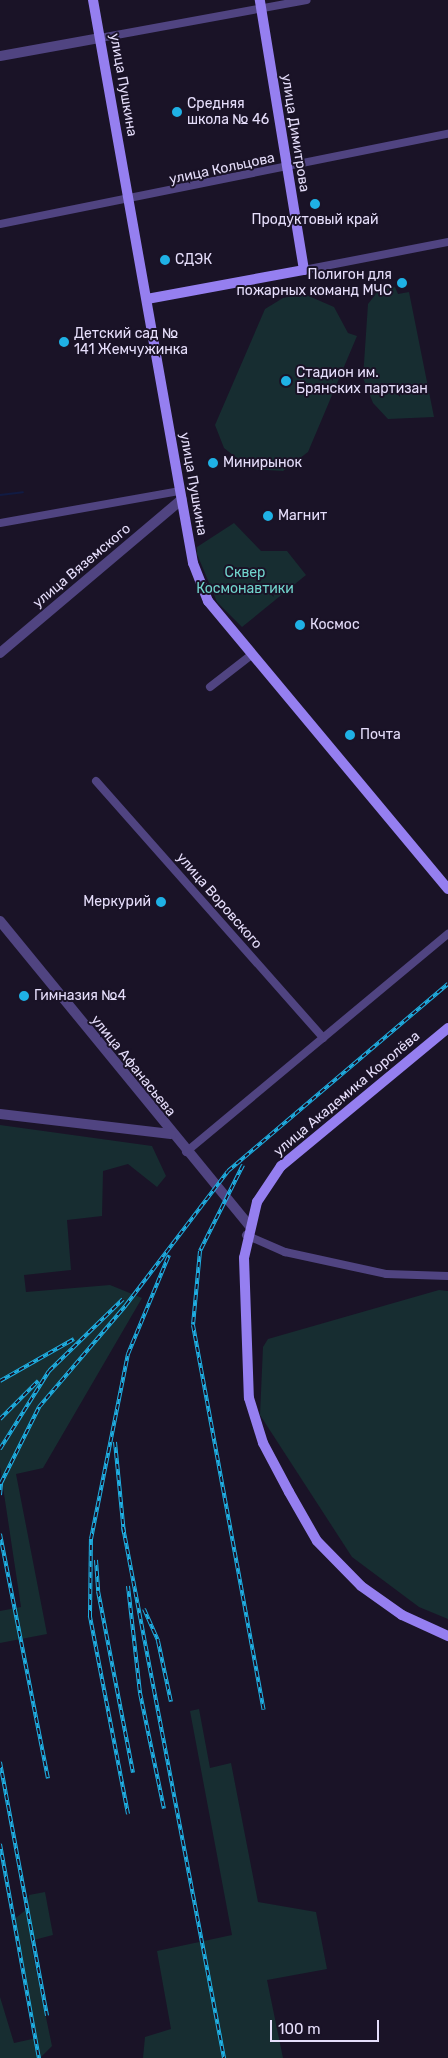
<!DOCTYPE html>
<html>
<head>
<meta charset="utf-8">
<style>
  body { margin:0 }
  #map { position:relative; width:448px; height:2058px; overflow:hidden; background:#1a1327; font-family:Rubik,sans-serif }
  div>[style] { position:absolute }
  .green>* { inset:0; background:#172d31 }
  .stream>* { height:2px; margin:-1px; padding:0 1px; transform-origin:1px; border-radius:1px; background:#111b43 }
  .minor>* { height:8px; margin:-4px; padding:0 4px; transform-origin:4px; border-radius:4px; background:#504481 }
  .tertiary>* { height:10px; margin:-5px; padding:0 5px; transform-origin:5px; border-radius:5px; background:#504481 }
  .secondary>* { height:10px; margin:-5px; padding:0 5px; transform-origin:5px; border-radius:5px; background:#957ff0 }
  .rail>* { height:4px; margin-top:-2px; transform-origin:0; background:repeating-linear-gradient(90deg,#1a1327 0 5.5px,#1fb1e5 0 11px); box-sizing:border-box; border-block:1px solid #1fb1e5 }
  .dots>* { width:14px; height:14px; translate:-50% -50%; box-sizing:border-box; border:2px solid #1a1327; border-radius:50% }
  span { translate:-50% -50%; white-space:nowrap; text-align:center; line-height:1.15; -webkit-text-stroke:4px #1a1327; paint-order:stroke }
  .street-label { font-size:14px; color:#e6defb }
  .poi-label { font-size:14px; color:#e6defb }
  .left { translate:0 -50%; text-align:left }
  .right { translate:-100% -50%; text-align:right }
  .park-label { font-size:14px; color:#71d4cc }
  .scale { position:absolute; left:270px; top:2020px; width:109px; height:22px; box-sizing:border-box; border:2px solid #e6defb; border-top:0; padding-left:6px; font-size:15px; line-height:18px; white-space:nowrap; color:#e6defb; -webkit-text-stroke:4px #1a1327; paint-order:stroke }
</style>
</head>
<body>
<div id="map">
  <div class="green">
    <i style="clip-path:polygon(395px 287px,398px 294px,409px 292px,434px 417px,388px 419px,373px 403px,363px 378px,368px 304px,379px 290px)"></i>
    <i style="clip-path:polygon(304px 294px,334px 307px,348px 333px,357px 336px,308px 452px,283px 471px,251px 469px,224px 448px,215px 425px,265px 309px,283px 298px)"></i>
    <i style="clip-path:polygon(234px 523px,261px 551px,287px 551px,306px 575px,242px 627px,217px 602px,197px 554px,197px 547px)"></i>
    <i style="clip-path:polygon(0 1125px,152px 1146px,166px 1176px,157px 1187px,128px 1164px,103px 1171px,102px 1216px,67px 1220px,71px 1270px,24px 1275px,26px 1292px,110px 1285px,142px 1298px,43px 1468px,16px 1474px,47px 1634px,0 1643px,0 1611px,21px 1607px,0 1467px)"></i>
    <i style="clip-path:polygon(439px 1290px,448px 1291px,448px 1619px,419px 1607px,352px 1557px,260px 1415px,263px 1347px,268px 1339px)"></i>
    <i style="clip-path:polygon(199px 1709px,210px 1768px,231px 1763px,258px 1902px,316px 1912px,327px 1969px,267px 1980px,283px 2058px,143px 2058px,145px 2037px,171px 2029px,157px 1951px,232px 1935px,190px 1711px)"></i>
    <i style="clip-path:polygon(45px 1892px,53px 1935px,30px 1941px,52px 2046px,40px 2058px,0 2058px,0 1997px,14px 2043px,37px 2038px,12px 1921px,27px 1909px,29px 1895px)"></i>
  </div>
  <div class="stream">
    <i style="left:0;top:495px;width:23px;rotate:-7deg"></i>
  </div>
  <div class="minor">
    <i style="left:100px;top:38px;width:210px;rotate:-10.4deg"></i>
    <i style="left:0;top:224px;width:457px;rotate:-11.4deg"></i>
    <i style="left:304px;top:270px;width:147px;rotate:-11deg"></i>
    <i style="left:0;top:523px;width:183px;rotate:-10.1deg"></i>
    <i style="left:210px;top:687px;width:51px;rotate:-37.8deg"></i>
    <i style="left:96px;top:781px;width:343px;rotate:48.5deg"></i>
    <i style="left:186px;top:1152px;width:341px;rotate:-39.8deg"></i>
    <i style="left:246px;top:1235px;width:43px;rotate:23.6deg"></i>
    <i style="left:285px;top:1252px;width:103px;rotate:12.3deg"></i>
    <i style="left:386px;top:1274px;width:62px;rotate:1.8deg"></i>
  </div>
  <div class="tertiary">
    <i style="left:0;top:56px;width:102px;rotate:-10.2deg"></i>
    <i style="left:0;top:653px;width:238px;rotate:-40.2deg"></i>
    <i style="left:0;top:921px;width:393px;rotate:50.7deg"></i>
    <i style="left:0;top:1114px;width:172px;rotate:6.7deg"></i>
  </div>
  <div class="secondary">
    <i style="left:93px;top:0;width:572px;rotate:79.93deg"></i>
    <i style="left:193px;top:563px;width:41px;rotate:68.5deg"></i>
    <i style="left:208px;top:601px;width:375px;rotate:50.2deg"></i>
    <i style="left:147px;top:299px;width:160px;rotate:-10.5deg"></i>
    <i style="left:304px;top:270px;width:274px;rotate:-99.3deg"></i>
    <i style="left:448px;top:1028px;width:217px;rotate:140.4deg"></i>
    <i style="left:281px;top:1166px;width:43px;rotate:123.7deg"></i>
    <i style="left:257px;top:1202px;width:57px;rotate:103.1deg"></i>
    <i style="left:244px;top:1258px;width:140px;rotate:88deg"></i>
    <i style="left:249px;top:1398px;width:47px;rotate:72.7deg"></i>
    <i style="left:263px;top:1443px;width:55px;rotate:62deg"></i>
    <i style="left:289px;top:1492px;width:56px;rotate:60.3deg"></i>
    <i style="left:317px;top:1541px;width:63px;rotate:45.6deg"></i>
    <i style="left:361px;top:1586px;width:50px;rotate:35.3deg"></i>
    <i style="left:402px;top:1615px;width:51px;rotate:24.5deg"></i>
  </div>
  <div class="rail">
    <i style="left:243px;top:1165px;width:96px;rotate:116.6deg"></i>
    <i style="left:200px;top:1251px;width:74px;rotate:95.4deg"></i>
    <i style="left:193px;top:1325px;width:391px;rotate:79.6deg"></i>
    <i style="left:0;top:1381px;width:85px;rotate:-29.6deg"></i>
    <i style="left:0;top:1419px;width:54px;rotate:-45deg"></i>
    <i style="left:115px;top:1442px;width:92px;rotate:84.4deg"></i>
    <i style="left:0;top:1449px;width:92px;rotate:-57.9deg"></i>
    <i style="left:49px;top:1371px;width:103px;rotate:-44.2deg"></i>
    <i style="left:0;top:1495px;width:12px;rotate:-85deg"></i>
    <i style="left:1px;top:1483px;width:85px;rotate:-63.4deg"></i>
    <i style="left:39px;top:1407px;width:134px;rotate:-49.5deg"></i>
    <i style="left:126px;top:1305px;width:168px;rotate:-52.7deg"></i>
    <i style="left:228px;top:1171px;width:289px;rotate:-40.4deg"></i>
    <i style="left:123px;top:1527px;width:541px;rotate:79.23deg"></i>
    <i style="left:0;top:1534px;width:249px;rotate:78.9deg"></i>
    <i style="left:96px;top:1560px;width:31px;rotate:86deg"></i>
    <i style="left:98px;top:1591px;width:185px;rotate:79.1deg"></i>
    <i style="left:128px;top:1586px;width:108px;rotate:83.6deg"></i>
    <i style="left:140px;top:1693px;width:118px;rotate:78.3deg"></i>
    <i style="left:144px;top:1609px;width:35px;rotate:66deg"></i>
    <i style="left:158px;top:1641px;width:62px;rotate:78deg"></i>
    <i style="left:0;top:1762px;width:258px;rotate:79.5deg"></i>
    <i style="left:128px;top:1814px;width:202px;rotate:-100.9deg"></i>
    <i style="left:90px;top:1616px;width:77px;rotate:-89.3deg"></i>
    <i style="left:91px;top:1539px;width:189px;rotate:-78.7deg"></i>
    <i style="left:128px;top:1354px;width:107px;rotate:-67.5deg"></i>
    <i style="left:0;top:1844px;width:218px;rotate:79.7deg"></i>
  </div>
  <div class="dots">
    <i style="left:177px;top:112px;background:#1fb1e5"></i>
    <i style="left:315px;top:204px;background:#1fb1e5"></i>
    <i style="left:165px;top:260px;background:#1fb1e5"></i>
    <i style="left:402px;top:283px;background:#1fb1e5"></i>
    <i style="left:64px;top:342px;background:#1fb1e5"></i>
    <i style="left:286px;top:381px;background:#1fb1e5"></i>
    <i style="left:213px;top:463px;background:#1fb1e5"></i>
    <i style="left:268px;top:516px;background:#1fb1e5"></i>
    <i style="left:300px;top:625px;background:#1fb1e5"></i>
    <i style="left:350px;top:735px;background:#1fb1e5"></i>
    <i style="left:161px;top:902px;background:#1fb1e5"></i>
    <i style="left:24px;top:996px;background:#1fb1e5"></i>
  </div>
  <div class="street-label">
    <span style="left:123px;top:85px;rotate:80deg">улица Пушкина</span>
    <span style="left:295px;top:133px;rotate:81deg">улица Димитрова</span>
    <span style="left:222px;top:169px;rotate:-12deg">улица Кольцова</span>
    <span style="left:193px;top:484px;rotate:80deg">улица Пушкина</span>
    <span style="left:82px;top:566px;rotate:-40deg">улица Вяземского</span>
    <span style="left:219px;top:901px;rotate:49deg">улица Воровского</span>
    <span style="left:133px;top:1066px;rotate:51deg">улица Афанасьева</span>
    <span style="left:347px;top:1094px;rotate:-40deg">улица Академика Королёва</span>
  </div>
  <div class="poi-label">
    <span class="left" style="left:187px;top:112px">Средняя<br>школа № 46</span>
    <span style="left:315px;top:220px">Продуктовый край</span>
    <span class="left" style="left:175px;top:260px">СДЭК</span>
    <span class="right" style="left:392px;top:283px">Полигон для<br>пожарных команд МЧС</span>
    <span class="left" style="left:74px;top:342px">Детский сад №<br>141 Жемчужинка</span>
    <span class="left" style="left:296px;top:381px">Стадион им.<br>Брянских партизан</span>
    <span class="left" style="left:223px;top:463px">Минирынок</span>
    <span class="left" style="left:278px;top:516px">Магнит</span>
    <span class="left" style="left:310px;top:625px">Космос</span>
    <span class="left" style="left:360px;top:735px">Почта</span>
    <span class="right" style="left:151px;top:902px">Меркурий</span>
    <span class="left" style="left:34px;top:996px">Гимназия №4</span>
  </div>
  <div class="park-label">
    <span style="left:245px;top:581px">Сквер<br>Космонавтики</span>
  </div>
  <div class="scale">100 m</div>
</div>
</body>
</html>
